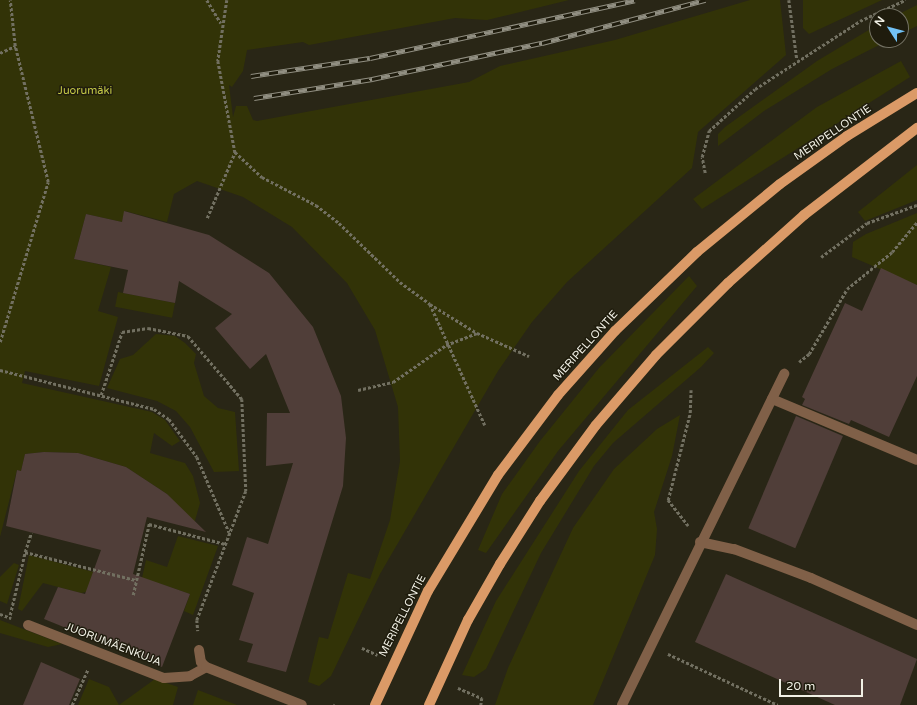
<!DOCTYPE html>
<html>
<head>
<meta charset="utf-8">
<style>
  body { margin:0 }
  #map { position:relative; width:917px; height:705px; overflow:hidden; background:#292616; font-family:"Varela Round",sans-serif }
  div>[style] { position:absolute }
  .green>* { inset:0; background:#323307; transform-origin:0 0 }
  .building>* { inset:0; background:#503e39; transform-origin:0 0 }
  .path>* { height:2.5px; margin-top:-1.25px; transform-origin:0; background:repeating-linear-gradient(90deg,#727061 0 3px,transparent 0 5px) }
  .service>* { height:10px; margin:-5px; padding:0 5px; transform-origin:5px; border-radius:5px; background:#806048 }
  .minor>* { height:10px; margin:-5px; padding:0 5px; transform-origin:5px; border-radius:5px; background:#806048 }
  .primary>* { height:10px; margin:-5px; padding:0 5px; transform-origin:5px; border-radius:5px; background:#db9a67 }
  .rail>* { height:4.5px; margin-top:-2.25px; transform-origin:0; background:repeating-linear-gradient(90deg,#1f1c0d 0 9px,#918f82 0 18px); box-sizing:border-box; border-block:1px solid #918f82 }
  span { translate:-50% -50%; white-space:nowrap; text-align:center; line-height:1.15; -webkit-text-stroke:3px #1f1c0d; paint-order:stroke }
  .park-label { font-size:11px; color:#c5ca47 }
  .street-label { font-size:11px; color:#f1f0e5 }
  .north { position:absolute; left:869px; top:8px; width:40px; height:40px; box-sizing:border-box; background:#1f1c0d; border:1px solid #737163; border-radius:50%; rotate:306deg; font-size:11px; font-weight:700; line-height:16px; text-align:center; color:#f1f0e5 }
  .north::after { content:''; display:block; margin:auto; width:14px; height:18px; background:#72c1f5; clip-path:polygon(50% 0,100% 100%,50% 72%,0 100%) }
  .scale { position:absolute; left:779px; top:679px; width:84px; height:18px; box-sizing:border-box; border:2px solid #f1f0e5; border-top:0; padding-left:5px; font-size:12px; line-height:14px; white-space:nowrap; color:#f1f0e5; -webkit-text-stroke:3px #1f1c0d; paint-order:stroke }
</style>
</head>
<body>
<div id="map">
  <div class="green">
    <i style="clip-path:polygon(0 0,569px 0,487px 20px,455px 18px,309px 45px,303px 42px,247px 50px,243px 71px,232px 87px,229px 85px,233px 117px,236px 106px,247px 106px,253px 120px,257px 121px,469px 82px,500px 66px,615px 40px,750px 0,780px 0,786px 55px,698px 132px,692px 168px,567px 282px,532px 322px,498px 371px,380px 574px,331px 676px,319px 686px,308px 682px,319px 637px,328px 639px,348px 573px,370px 579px,390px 520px,400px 461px,398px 407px,375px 330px,347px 283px,292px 227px,243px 197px,197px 181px,174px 194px,167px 222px,125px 211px,122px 222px,86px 214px,74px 259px,111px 267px,98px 311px,118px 317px,99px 386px,25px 371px,22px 383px,152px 412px,165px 420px,180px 441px,172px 446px,154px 433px,150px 453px,185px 463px,193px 476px,200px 503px,194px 524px,167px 494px,126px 467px,78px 453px,44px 452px,25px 454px,21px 471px,17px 470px,0 537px)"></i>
    <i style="clip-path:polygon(803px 0,882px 0,809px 34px,803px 28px)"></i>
    <i style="clip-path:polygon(917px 5px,917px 26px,901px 34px,901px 16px,895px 16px)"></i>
    <i style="clip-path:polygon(877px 25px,877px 40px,889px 40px,832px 69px,764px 111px,718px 146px,718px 134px,725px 127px,817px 61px)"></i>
    <i style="clip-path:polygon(901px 61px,910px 77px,702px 209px,693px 199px,817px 107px)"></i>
    <i style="clip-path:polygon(917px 165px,917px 200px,865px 221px,858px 212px)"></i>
    <i style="clip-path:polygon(917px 213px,917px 285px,852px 257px,853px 242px,866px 234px)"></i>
    <i style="clip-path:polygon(689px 276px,697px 286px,558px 451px,486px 553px,478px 550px,502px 494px,540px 441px,599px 368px)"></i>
    <i style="left:118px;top:292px;width:58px;height:15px;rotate:11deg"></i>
    <i style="clip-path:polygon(156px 334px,175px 336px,185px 343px,196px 354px,194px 363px,204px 396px,218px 408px,235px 412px,239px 471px,214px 472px,190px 427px,176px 411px,157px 401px,107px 388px,120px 359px,133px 355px)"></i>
    <i style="clip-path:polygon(708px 347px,714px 353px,701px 367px,613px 443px,594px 466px,541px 553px,486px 669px,474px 677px,462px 675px,496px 601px,579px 471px,628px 410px)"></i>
    <i style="clip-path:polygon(680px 415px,672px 456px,654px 512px,657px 529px,655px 555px,593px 705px,495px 705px,508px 668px,573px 528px,614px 469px,657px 429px)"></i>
    <i style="clip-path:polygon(178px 536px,218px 546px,193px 615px,184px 611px,190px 594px,158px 583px,138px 596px,146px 560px,167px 567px)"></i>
    <i style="clip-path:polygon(29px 555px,131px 582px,81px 593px,43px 583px,22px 611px,18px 609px)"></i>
    <i style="clip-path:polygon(14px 563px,19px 565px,7px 604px,0 601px,0 577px)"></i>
    <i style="clip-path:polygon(0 620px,62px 644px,48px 647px,0 633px)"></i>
    <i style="clip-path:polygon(89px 679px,109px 687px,119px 705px,155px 679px,178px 687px,173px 705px,78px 705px)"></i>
    <i style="clip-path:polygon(198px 690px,237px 705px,193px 705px)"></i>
  </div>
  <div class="building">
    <i style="clip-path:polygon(124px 211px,209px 235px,269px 273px,313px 327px,341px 396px,346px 438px,343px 486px,286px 672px,247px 662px,253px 644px,239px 640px,254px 593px,232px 585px,247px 537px,268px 544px,293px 463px,266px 466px,267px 413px,290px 413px,266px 354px,250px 369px,215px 328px,232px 314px,179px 281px,175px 303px,123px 293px,128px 270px,74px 259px,86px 214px,122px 222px)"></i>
    <i style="clip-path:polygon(881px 268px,917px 285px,917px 376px,889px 437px,851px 420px,849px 424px,802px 405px,805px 399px,802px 397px,845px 303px,862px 311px)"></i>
    <i style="left:796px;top:416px;width:51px;height:122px;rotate:23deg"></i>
    <i style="clip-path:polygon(44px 452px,78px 453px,126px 467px,167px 494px,206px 532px,147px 517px,133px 574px,190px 594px,162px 667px,44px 619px,58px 587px,85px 594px,101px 550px,6px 526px,17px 470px,21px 471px,25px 454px)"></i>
    <i style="clip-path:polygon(726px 574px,917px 659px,900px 705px,835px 705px,695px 642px)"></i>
    <i style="clip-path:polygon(41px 662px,80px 679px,69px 705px,23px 705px)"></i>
  </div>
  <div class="path">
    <i style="left:207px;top:0;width:27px;rotate:59deg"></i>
    <i style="left:227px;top:0;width:62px;rotate:98.4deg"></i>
    <i style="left:218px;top:61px;width:93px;rotate:79.4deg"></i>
    <i style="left:235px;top:152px;width:37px;rotate:43deg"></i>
    <i style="left:262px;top:177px;width:61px;rotate:27.4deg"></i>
    <i style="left:316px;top:205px;width:29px;rotate:38deg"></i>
    <i style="left:339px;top:223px;width:85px;rotate:44deg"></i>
    <i style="left:400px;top:282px;width:37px;rotate:36deg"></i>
    <i style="left:430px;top:304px;width:133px;rotate:65.6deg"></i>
    <i style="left:789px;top:0;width:60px;rotate:82.3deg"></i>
    <i style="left:0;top:53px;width:17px;rotate:-25deg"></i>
    <i style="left:705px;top:173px;width:16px;rotate:-101deg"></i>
    <i style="left:702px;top:157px;width:27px;rotate:-75deg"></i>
    <i style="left:709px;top:131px;width:62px;rotate:-42.4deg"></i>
    <i style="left:755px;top:89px;width:125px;rotate:-32.9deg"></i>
    <i style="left:860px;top:21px;width:50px;rotate:-25deg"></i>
    <i style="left:207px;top:218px;width:72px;rotate:-67deg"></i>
    <i style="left:821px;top:257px;width:57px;rotate:-36.5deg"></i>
    <i style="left:867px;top:223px;width:53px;rotate:-19.8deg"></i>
    <i style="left:430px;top:304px;width:55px;rotate:31.7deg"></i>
    <i style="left:477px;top:333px;width:57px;rotate:23.9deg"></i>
    <i style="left:0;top:342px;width:167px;rotate:-73.3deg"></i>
    <i style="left:48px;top:182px;width:140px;rotate:-103.6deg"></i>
    <i style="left:15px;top:46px;width:46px;rotate:-96.2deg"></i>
    <i style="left:799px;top:362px;width:13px;rotate:-39deg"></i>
    <i style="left:809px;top:354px;width:75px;rotate:-59.7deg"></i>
    <i style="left:847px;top:289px;width:58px;rotate:-39.4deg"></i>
    <i style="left:892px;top:252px;width:39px;rotate:-50deg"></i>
    <i style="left:0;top:370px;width:159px;rotate:14.2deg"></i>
    <i style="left:154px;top:409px;width:18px;rotate:34deg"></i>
    <i style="left:169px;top:419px;width:47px;rotate:53.6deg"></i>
    <i style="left:197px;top:457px;width:82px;rotate:66.9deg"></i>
    <i style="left:358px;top:390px;width:36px;rotate:-13deg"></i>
    <i style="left:393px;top:382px;width:65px;rotate:-34.9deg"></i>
    <i style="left:446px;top:345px;width:33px;rotate:-21deg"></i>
    <i style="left:101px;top:395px;width:66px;rotate:-71.6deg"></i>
    <i style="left:122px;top:332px;width:26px;rotate:-9deg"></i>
    <i style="left:148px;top:328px;width:41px;rotate:11.3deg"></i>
    <i style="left:188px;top:336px;width:83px;rotate:49.4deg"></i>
    <i style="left:242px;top:399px;width:92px;rotate:87.5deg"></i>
    <i style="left:246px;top:491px;width:138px;rotate:110.8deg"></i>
    <i style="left:197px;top:620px;width:11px;rotate:85deg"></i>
    <i style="left:688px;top:526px;width:33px;rotate:-128deg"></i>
    <i style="left:668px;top:500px;width:90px;rotate:-75.8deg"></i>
    <i style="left:690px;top:413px;width:23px;rotate:-88deg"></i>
    <i style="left:25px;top:552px;width:20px;rotate:-72deg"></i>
    <i style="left:133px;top:595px;width:73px;rotate:-77.3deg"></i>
    <i style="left:149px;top:524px;width:79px;rotate:14.7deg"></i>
    <i style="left:0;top:614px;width:12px;rotate:20deg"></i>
    <i style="left:10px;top:615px;width:65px;rotate:-76.6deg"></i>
    <i style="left:25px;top:552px;width:114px;rotate:14.2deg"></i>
    <i style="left:362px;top:648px;width:17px;rotate:24deg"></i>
    <i style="left:668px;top:654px;width:121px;rotate:24.9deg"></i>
    <i style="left:458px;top:688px;width:26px;rotate:23deg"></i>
    <i style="left:482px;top:698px;width:7px;rotate:98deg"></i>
    <i style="left:72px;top:705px;width:39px;rotate:-66deg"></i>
    <i style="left:334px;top:705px;width:1px;rotate:-45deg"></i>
  </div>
  <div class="service">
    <i style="left:772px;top:399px;width:157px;rotate:22.8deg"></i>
    <i style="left:700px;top:542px;width:35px;rotate:12deg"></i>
    <i style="left:734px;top:549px;width:82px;rotate:20.6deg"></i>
    <i style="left:811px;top:578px;width:116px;rotate:23.9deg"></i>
    <i style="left:28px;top:625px;width:146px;rotate:21.3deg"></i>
    <i style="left:164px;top:678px;width:26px;rotate:-4deg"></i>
    <i style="left:190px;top:676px;width:18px;rotate:-29deg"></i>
    <i style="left:622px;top:705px;width:369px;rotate:-63.9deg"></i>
  </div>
  <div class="minor">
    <i style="left:199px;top:650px;width:12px;rotate:81deg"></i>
    <i style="left:201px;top:662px;width:7px;rotate:45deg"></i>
    <i style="left:206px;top:667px;width:103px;rotate:21.6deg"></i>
  </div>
  <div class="primary">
    <i style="left:375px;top:705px;width:126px;rotate:-65.1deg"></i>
    <i style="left:428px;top:591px;width:135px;rotate:-58.9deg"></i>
    <i style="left:498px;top:475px;width:100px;rotate:-53.1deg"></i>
    <i style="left:558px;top:395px;width:86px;rotate:-48.3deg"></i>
    <i style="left:615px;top:331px;width:114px;rotate:-43.9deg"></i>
    <i style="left:697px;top:252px;width:107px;rotate:-39.3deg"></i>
    <i style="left:780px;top:184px;width:82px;rotate:-35.6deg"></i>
    <i style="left:847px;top:136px;width:82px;rotate:-31.6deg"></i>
    <i style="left:429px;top:705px;width:94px;rotate:-65.4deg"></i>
    <i style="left:468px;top:620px;width:64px;rotate:-60.3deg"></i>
    <i style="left:500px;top:564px;width:75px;rotate:-57.6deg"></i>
    <i style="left:540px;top:501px;width:94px;rotate:-53.6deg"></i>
    <i style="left:596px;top:425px;width:92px;rotate:-49.4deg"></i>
    <i style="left:656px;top:355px;width:102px;rotate:-45deg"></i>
    <i style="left:728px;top:283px;width:102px;rotate:-41.8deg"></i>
    <i style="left:804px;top:215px;width:143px;rotate:-37.6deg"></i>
  </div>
  <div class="rail">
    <i style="left:251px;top:76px;width:120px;rotate:-8.6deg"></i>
    <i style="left:370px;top:58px;width:271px;rotate:-12.3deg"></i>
    <i style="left:254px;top:98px;width:120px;rotate:-9.1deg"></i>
    <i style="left:372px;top:79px;width:174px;rotate:-12deg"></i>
    <i style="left:542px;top:43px;width:169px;rotate:-14.8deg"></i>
  </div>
  <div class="park-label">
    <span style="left:85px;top:91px">Juorumäki</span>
  </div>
  <div class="street-label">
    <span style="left:833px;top:133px;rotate:-34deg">MERIPELLONTIE</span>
    <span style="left:586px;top:346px;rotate:-48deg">MERIPELLONTIE</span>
    <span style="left:403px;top:616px;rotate:-63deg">MERIPELLONTIE</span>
    <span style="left:113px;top:645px;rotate:21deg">JUORUMÄENKUJA</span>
  </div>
  <div class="north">N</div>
  <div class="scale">20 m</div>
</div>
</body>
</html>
